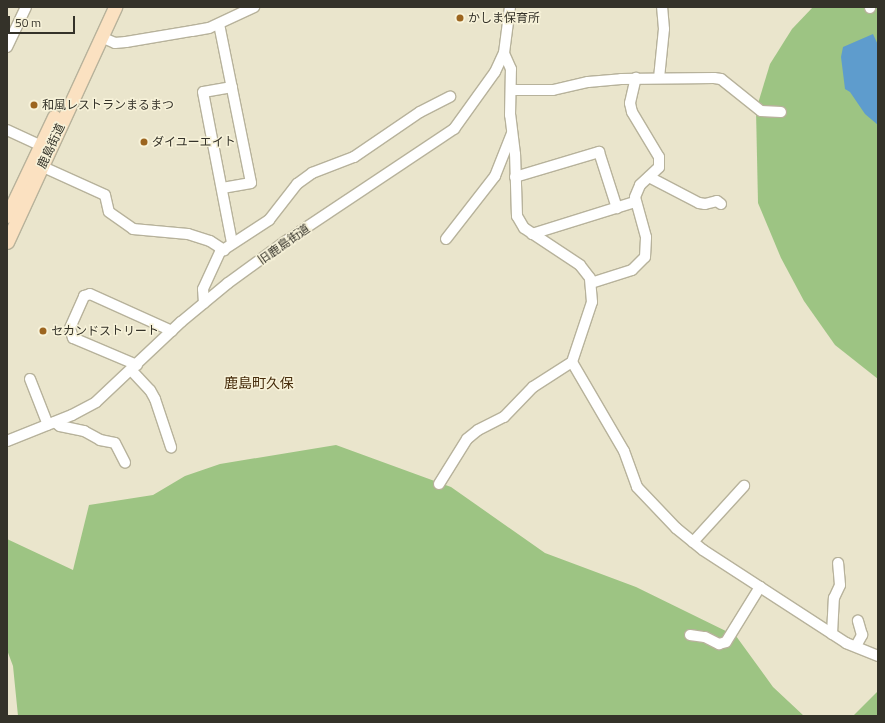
<!DOCTYPE html>
<html>
<head>
<meta charset="utf-8">
<style>
  body { margin:0 }
  #map { position:relative; width:885px; height:723px; overflow:hidden; background:#eae5cc; font-family:"Titillium Web","Noto Sans JP",sans-serif }
  div>[style] { position:absolute }
  .forest>* { inset:0; background:#9dc483 }
  .water>* { inset:0; background:#5e9ccd }
  .roads { filter:drop-shadow(1px 0 #b7b29b) drop-shadow(-1px 0 #b7b29b) drop-shadow(0 1px #b7b29b) drop-shadow(0 -1px #b7b29b) }
  .minor>* { height:10px; margin:-5px; padding:0 5px; transform-origin:5px; border-radius:5px; background:#fff }
  .major>* { height:13px; margin:-6.5px; padding:0 6.5px; transform-origin:6.5px; border-radius:6.5px; background:#fbe1c1 }
  .dots>* { width:11px; height:11px; translate:-50% -50%; box-sizing:border-box; border:2px solid #f7f2d9; border-radius:50% }
  span { translate:-50% -50%; white-space:nowrap; text-align:center; line-height:1.15; -webkit-text-stroke:3px #f7f2d9; paint-order:stroke }
  .poi-label { font-size:12px; color:#343229 }
  .left { translate:0 -50%; text-align:left }
  .street-label { font-size:12px; color:#343229 }
  .quarter-label { font-size:14px; color:#472d0c }
  .frame { position:absolute; inset:0; border:8px solid #343229; pointer-events:none }
  .scale { position:absolute; left:8px; top:16px; width:67px; height:18px; box-sizing:border-box; border:2px solid #343229; border-top:0; padding-left:5px; font-size:12px; line-height:14px; white-space:nowrap; color:#343229; -webkit-text-stroke:3px #f7f2d9; paint-order:stroke }
</style>
</head>
<body>
<div id="map">
  <div class="forest">
    <i style="clip-path:polygon(813px 7px,878px 7px,878px 379px,835px 345px,804px 301px,781px 258px,758px 203px,756px 110px,770px 64px,792px 29px)"></i>
    <i style="clip-path:polygon(336px 445px,451px 487px,545px 553px,636px 587px,736px 636px,773px 687px,804px 716px,18px 716px,13px 666px,7px 650px,7px 539px,73px 570px,89px 505px,153px 495px,185px 476px,220px 464px)"></i>
    <i style="clip-path:polygon(878px 691px,878px 716px,853px 716px)"></i>
  </div>
  <div class="water">
    <i style="clip-path:polygon(873px 34px,878px 45px,878px 125px,865px 114px,850px 92px,845px 89px,841px 57px,843px 47px)"></i>
  </div>
  <div class="roads">
    <div class="minor">
      <i style="left:870px;top:7px;width:1px;rotate:90deg"></i>
      <i style="left:219px;top:24px;width:162px;rotate:78.6deg"></i>
      <i style="left:251px;top:183px;width:29px;rotate:170deg"></i>
      <i style="left:101px;top:37px;width:15px;rotate:23deg"></i>
      <i style="left:115px;top:43px;width:11px;rotate:-5deg"></i>
      <i style="left:126px;top:42px;width:67px;rotate:-9.5deg"></i>
      <i style="left:192px;top:31px;width:17px;rotate:-10deg"></i>
      <i style="left:209px;top:28px;width:50px;rotate:-25deg"></i>
      <i style="left:7px;top:47px;width:44px;rotate:-64.6deg"></i>
      <i style="left:659px;top:78px;width:49px;rotate:-84.2deg"></i>
      <i style="left:664px;top:29px;width:22px;rotate:-95deg"></i>
      <i style="left:232px;top:87px;width:29px;rotate:170deg"></i>
      <i style="left:203px;top:92px;width:154px;rotate:79.1deg"></i>
      <i style="left:512px;top:90px;width:41px"></i>
      <i style="left:553px;top:90px;width:36px;rotate:-13deg"></i>
      <i style="left:588px;top:82px;width:33px;rotate:-5deg"></i>
      <i style="left:621px;top:79px;width:93px;rotate:-0.6deg"></i>
      <i style="left:714px;top:78px;width:7px;rotate:8deg"></i>
      <i style="left:721px;top:79px;width:51px;rotate:38.7deg"></i>
      <i style="left:761px;top:111px;width:20px;rotate:3deg"></i>
      <i style="left:7px;top:130px;width:43px;rotate:24.8deg"></i>
      <i style="left:41px;top:166px;width:70px;rotate:24.4deg"></i>
      <i style="left:105px;top:195px;width:17px;rotate:77deg"></i>
      <i style="left:109px;top:212px;width:29px;rotate:35deg"></i>
      <i style="left:133px;top:229px;width:55px;rotate:5.2deg"></i>
      <i style="left:188px;top:234px;width:23px;rotate:18deg"></i>
      <i style="left:210px;top:241px;width:17px;rotate:33deg"></i>
      <i style="left:515px;top:177px;width:88px;rotate:-16.6deg"></i>
      <i style="left:599px;top:152px;width:59px;rotate:72.2deg"></i>
      <i style="left:649px;top:177px;width:56px;rotate:27.5deg"></i>
      <i style="left:699px;top:203px;width:6px;rotate:9deg"></i>
      <i style="left:705px;top:204px;width:12px;rotate:-14deg"></i>
      <i style="left:717px;top:201px;width:5px;rotate:37deg"></i>
      <i style="left:532px;top:234px;width:108px;rotate:-17.3deg"></i>
      <i style="left:446px;top:239px;width:80px;rotate:-52.1deg"></i>
      <i style="left:495px;top:176px;width:46px;rotate:-68.4deg"></i>
      <i style="left:591px;top:283px;width:43px;rotate:-17.6deg"></i>
      <i style="left:632px;top:270px;width:18px;rotate:-45deg"></i>
      <i style="left:645px;top:257px;width:20px;rotate:-87deg"></i>
      <i style="left:646px;top:237px;width:41px;rotate:-105.4deg"></i>
      <i style="left:635px;top:197px;width:13px;rotate:-67deg"></i>
      <i style="left:640px;top:185px;width:26px;rotate:-43deg"></i>
      <i style="left:659px;top:167px;width:10px;rotate:-90deg"></i>
      <i style="left:659px;top:157px;width:52px;rotate:-121deg"></i>
      <i style="left:632px;top:112px;width:9px;rotate:-103deg"></i>
      <i style="left:630px;top:103px;width:26px;rotate:-77deg"></i>
      <i style="left:204px;top:303px;width:14px;rotate:-94deg"></i>
      <i style="left:203px;top:289px;width:41px;rotate:-65.3deg"></i>
      <i style="left:220px;top:252px;width:59px;rotate:-33.1deg"></i>
      <i style="left:269px;top:220px;width:46px;rotate:-52.1deg"></i>
      <i style="left:297px;top:184px;width:19px;rotate:-36deg"></i>
      <i style="left:312px;top:173px;width:45px;rotate:-20.9deg"></i>
      <i style="left:354px;top:157px;width:80px;rotate:-34.3deg"></i>
      <i style="left:420px;top:112px;width:34px;rotate:-27deg"></i>
      <i style="left:572px;top:362px;width:103px;rotate:59.7deg"></i>
      <i style="left:624px;top:451px;width:38px;rotate:70deg"></i>
      <i style="left:637px;top:487px;width:57px;rotate:46.4deg"></i>
      <i style="left:676px;top:528px;width:35px;rotate:39deg"></i>
      <i style="left:703px;top:550px;width:171px;rotate:33deg"></i>
      <i style="left:846px;top:643px;width:35px;rotate:22deg"></i>
      <i style="left:137px;top:365px;width:69px;rotate:-157.1deg"></i>
      <i style="left:73px;top:338px;width:10px;rotate:-107deg"></i>
      <i style="left:70px;top:328px;width:35px;rotate:-66deg"></i>
      <i style="left:84px;top:296px;width:6px;rotate:-18deg"></i>
      <i style="left:90px;top:294px;width:90px;rotate:24.3deg"></i>
      <i style="left:132px;top:371px;width:26px;rotate:47deg"></i>
      <i style="left:150px;top:390px;width:10px;rotate:61deg"></i>
      <i style="left:155px;top:399px;width:51px;rotate:71.6deg"></i>
      <i style="left:30px;top:379px;width:49px;rotate:68.6deg"></i>
      <i style="left:55px;top:422px;width:6px;rotate:39deg"></i>
      <i style="left:60px;top:426px;width:25px;rotate:12deg"></i>
      <i style="left:84px;top:431px;width:18px;rotate:29deg"></i>
      <i style="left:100px;top:440px;width:15px;rotate:11deg"></i>
      <i style="left:115px;top:443px;width:22px;rotate:63deg"></i>
      <i style="left:7px;top:441px;width:70px;rotate:-21.8deg"></i>
      <i style="left:72px;top:415px;width:27px;rotate:-28deg"></i>
      <i style="left:96px;top:402px;width:117px;rotate:-43.3deg"></i>
      <i style="left:181px;top:322px;width:61px;rotate:-39.7deg"></i>
      <i style="left:228px;top:283px;width:68px;rotate:-36deg"></i>
      <i style="left:283px;top:243px;width:206px;rotate:-33.7deg"></i>
      <i style="left:454px;top:129px;width:70px;rotate:-54.3deg"></i>
      <i style="left:495px;top:72px;width:21px;rotate:-65deg"></i>
      <i style="left:504px;top:53px;width:46px;rotate:-82.6deg"></i>
      <i style="left:439px;top:484px;width:53px;rotate:-58.1deg"></i>
      <i style="left:467px;top:439px;width:14px;rotate:-39deg"></i>
      <i style="left:478px;top:430px;width:29px;rotate:-27deg"></i>
      <i style="left:504px;top:417px;width:42px;rotate:-46deg"></i>
      <i style="left:533px;top:387px;width:46px;rotate:-32.7deg"></i>
      <i style="left:572px;top:362px;width:63px;rotate:-71.6deg"></i>
      <i style="left:592px;top:302px;width:24px;rotate:-95deg"></i>
      <i style="left:590px;top:278px;width:16px;rotate:-128deg"></i>
      <i style="left:580px;top:265px;width:67px;rotate:-146.5deg"></i>
      <i style="left:524px;top:228px;width:14px;rotate:-120deg"></i>
      <i style="left:517px;top:216px;width:62px;rotate:-91.8deg"></i>
      <i style="left:515px;top:154px;width:39px;rotate:-97deg"></i>
      <i style="left:510px;top:115px;width:46px;rotate:-88.8deg"></i>
      <i style="left:511px;top:69px;width:17px;rotate:-114deg"></i>
      <i style="left:693px;top:542px;width:76px;rotate:-47.7deg"></i>
      <i style="left:832px;top:634px;width:36px;rotate:-87deg"></i>
      <i style="left:834px;top:598px;width:14px;rotate:-65deg"></i>
      <i style="left:840px;top:585px;width:22px;rotate:-95deg"></i>
      <i style="left:690px;top:635px;width:15px;rotate:8deg"></i>
      <i style="left:705px;top:637px;width:16px;rotate:27deg"></i>
      <i style="left:719px;top:644px;width:7px;rotate:-16deg"></i>
      <i style="left:726px;top:642px;width:65px;rotate:-58.3deg"></i>
      <i style="left:856px;top:646px;width:13px;rotate:-61deg"></i>
      <i style="left:862px;top:635px;width:15px;rotate:-106deg"></i>
    </div>
    <div class="major">
      <i style="left:7px;top:216px;width:110px;rotate:-64.6deg"></i>
      <i style="left:7px;top:242px;width:259px;rotate:-65.3deg"></i>
    </div>
  </div>
  <div class="dots">
    <i style="left:460px;top:18px;background:#9c651f"></i>
    <i style="left:34px;top:105px;background:#9c651f"></i>
    <i style="left:144px;top:142px;background:#9c651f"></i>
    <i style="left:43px;top:331px;background:#9c651f"></i>
  </div>
  <div class="poi-label">
    <span class="left" style="left:468px;top:18px">かしま保育所</span>
    <span class="left" style="left:42px;top:105px">和風レストランまるまつ</span>
    <span class="left" style="left:152px;top:142px">ダイユーエイト</span>
    <span class="left" style="left:51px;top:331px">セカンドストリート</span>
  </div>
  <div class="street-label">
    <span style="left:51px;top:146px;rotate:-65deg">鹿島街道</span>
    <span style="left:284px;top:244px;rotate:-35deg">旧鹿島街道</span>
  </div>
  <div class="quarter-label">
    <span style="left:259px;top:383px">鹿島町久保</span>
  </div>
  <div class="frame"></div>
  <div class="scale">50 m</div>
</div>
</body>
</html>
